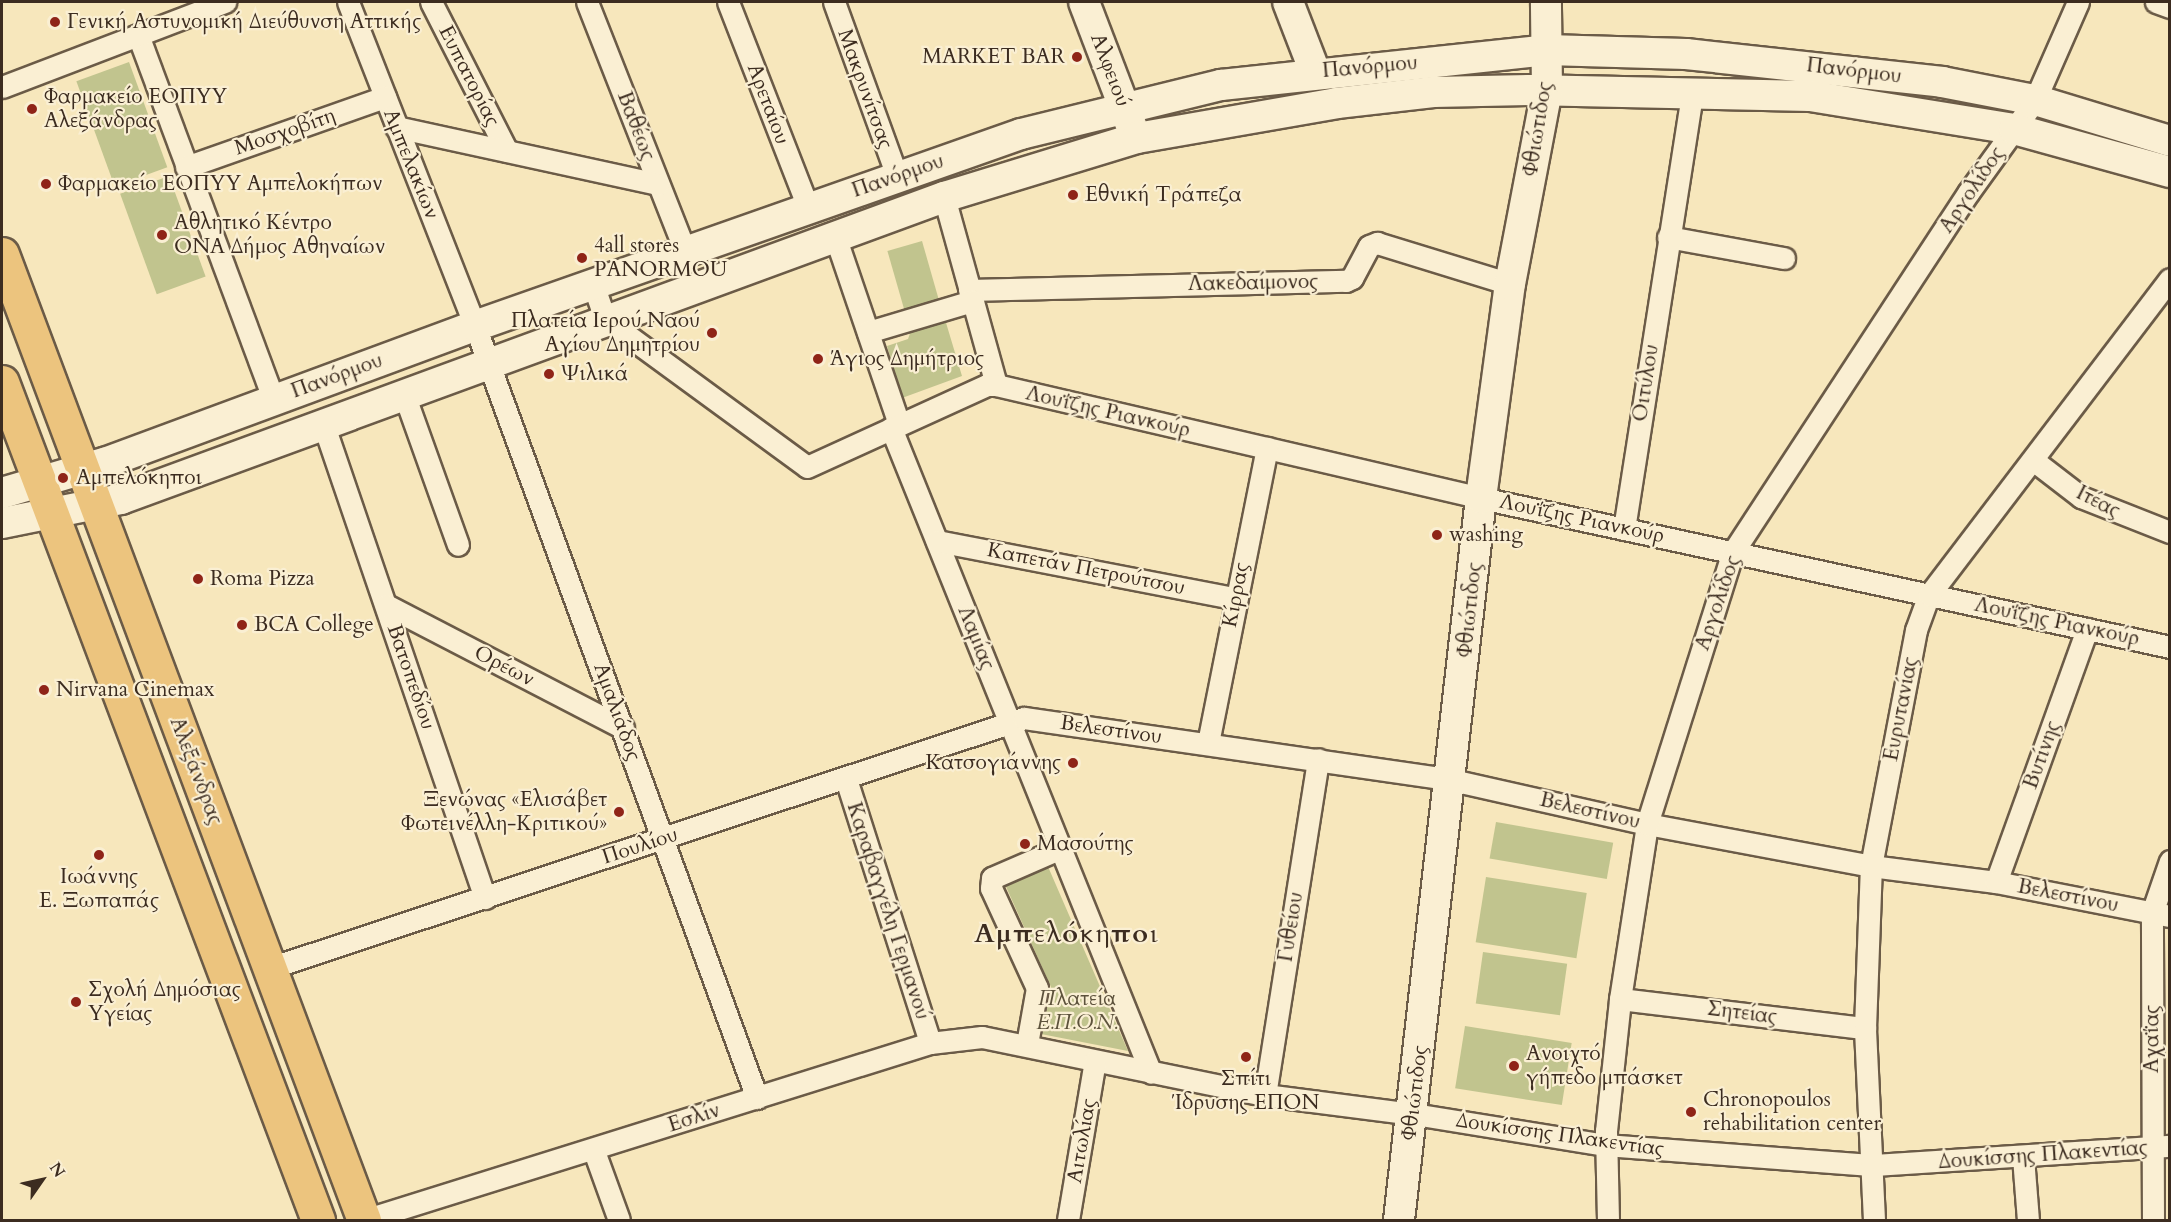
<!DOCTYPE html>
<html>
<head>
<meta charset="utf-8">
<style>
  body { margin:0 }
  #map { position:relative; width:2171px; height:1222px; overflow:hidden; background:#f7e7bc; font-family:Cardo,serif }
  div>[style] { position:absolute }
  .green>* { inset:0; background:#c1c48e; transform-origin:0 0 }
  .roads { filter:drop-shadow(2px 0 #6b5b47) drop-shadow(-2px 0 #6b5b47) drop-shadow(0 2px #6b5b47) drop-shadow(0 -2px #6b5b47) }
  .street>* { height:21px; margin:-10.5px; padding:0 10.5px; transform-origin:10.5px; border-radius:10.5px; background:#faefd3 }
  .secondary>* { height:30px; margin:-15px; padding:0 15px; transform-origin:15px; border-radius:15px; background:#faefd3 }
  .primary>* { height:33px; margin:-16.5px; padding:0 16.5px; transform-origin:16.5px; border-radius:16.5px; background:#ecc47e }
  .dots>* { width:16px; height:16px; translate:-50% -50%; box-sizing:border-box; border:3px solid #faefd3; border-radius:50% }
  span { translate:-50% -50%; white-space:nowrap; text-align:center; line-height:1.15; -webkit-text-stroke:4.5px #faefd3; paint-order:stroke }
  .poi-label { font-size:21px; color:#3c2c20 }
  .left { translate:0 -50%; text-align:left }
  .right { translate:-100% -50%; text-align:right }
  .street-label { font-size:21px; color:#3c2c20 }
  .park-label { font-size:21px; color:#5d523c; font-style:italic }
  .district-label { font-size:27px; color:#3c2c20; font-weight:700; letter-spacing:1.5px }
  .frame { position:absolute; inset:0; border:3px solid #3c2c20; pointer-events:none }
  .north { position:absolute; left:12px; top:1150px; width:60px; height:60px; -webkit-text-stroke:4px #faefd3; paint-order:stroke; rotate:56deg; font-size:16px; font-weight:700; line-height:24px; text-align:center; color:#3c2c20 }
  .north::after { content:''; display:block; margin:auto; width:21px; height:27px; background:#3c2c20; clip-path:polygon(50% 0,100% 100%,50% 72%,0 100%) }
</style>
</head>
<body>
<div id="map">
  <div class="green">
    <i style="left:129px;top:62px;width:112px;height:56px;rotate:70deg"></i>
    <i style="left:169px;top:176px;width:107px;height:52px;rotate:70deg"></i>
    <i style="left:922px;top:241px;width:61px;height:36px;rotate:74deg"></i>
    <i style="clip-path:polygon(944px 316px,962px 376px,902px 398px,887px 346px,908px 339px,913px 325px)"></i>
    <i style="left:1496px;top:822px;width:119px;height:37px;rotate:10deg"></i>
    <i style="clip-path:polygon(1046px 862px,1128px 1051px,1041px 1034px,1051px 987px,1003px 880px)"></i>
    <i style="left:1486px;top:877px;width:102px;height:66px;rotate:9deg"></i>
    <i style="left:1483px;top:952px;width:85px;height:52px;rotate:8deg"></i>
    <i style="left:1465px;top:1026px;width:108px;height:63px;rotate:9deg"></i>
  </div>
  <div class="roads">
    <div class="street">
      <i style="left:348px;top:2px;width:348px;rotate:68.6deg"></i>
      <i style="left:475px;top:326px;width:822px;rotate:69.93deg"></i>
      <i style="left:431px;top:2px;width:167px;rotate:63deg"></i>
      <i style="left:587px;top:2px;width:268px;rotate:68.5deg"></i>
      <i style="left:728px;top:2px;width:220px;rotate:68.7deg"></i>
      <i style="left:834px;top:2px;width:185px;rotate:70.1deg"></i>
      <i style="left:2156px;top:2px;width:15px;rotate:20deg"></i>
      <i style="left:138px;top:35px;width:390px;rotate:69.6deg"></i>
      <i style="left:2px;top:87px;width:239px;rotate:-20.9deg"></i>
      <i style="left:396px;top:127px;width:268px;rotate:12.3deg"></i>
      <i style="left:186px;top:167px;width:211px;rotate:-19.4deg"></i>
      <i style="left:944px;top:197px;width:195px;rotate:74.5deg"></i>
      <i style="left:835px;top:236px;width:199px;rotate:71.2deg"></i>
      <i style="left:1668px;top:237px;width:118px;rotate:10.3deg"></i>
      <i style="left:593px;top:284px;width:37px;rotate:71deg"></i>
      <i style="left:605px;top:319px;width:250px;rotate:36.2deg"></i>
      <i style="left:807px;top:467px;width:198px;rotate:-24.5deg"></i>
      <i style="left:987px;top:385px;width:9px"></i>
      <i style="left:996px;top:385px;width:498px;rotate:13.1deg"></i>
      <i style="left:1481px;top:498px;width:705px;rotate:12.2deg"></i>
      <i style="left:969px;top:290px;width:377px;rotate:-1.4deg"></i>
      <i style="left:1346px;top:281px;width:7px;rotate:-27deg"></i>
      <i style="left:1352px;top:278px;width:36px;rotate:-62deg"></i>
      <i style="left:1369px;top:246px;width:9px;rotate:-21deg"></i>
      <i style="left:1377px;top:243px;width:139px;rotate:17.1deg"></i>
      <i style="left:868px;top:332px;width:109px;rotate:-16.6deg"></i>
      <i style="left:404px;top:394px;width:160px;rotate:70.3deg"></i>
      <i style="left:323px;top:423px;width:502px;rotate:71.17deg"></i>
      <i style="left:891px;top:428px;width:695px;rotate:68.05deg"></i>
      <i style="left:2033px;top:460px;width:61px;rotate:37.6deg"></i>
      <i style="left:2081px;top:497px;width:96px;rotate:21.5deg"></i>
      <i style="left:1624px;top:529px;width:441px;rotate:-81.1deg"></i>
      <i style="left:937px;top:541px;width:302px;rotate:10.9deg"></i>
      <i style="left:386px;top:605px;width:267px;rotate:27.4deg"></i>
      <i style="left:1208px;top:743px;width:301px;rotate:-78.7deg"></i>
      <i style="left:846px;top:779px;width:277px;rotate:72.3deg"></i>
      <i style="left:1996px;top:882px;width:269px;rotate:-70.2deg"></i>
      <i style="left:270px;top:968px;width:794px;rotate:-18.34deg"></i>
      <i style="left:1024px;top:718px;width:432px;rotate:8.2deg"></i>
      <i style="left:1452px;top:780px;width:200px;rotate:12.7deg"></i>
      <i style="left:1647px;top:824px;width:228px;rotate:10.6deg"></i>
      <i style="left:1871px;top:866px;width:126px;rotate:7.3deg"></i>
      <i style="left:1996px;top:882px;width:177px;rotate:11.1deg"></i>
      <i style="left:1620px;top:999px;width:247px;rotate:6.8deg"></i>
      <i style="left:1027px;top:1044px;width:57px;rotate:-79.9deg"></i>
      <i style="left:1037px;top:988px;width:110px;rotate:-114.7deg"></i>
      <i style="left:991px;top:888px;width:10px;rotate:-84deg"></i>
      <i style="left:992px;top:878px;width:75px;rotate:-23.5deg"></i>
      <i style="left:1265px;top:1095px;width:340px;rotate:-81deg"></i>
      <i style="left:594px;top:1151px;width:73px;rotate:70.1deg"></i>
      <i style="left:2023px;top:1157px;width:63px;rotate:85.5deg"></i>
      <i style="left:364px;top:1220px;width:593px;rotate:-17.37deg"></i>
      <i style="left:930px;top:1043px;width:52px;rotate:-6.6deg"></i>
      <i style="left:982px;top:1037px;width:289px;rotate:11.6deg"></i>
      <i style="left:1265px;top:1095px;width:150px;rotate:7.3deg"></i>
      <i style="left:1414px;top:1114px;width:193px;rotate:9.2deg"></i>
      <i style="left:1605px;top:1145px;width:270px;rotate:4.3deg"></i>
      <i style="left:1874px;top:1165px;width:297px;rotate:-3.7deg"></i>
      <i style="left:1068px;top:1220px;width:161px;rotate:-80.4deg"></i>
      <i style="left:1608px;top:1220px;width:89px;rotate:-91.3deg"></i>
      <i style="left:1606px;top:1131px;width:133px;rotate:-83.9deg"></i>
      <i style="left:1620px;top:999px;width:177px;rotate:-81.2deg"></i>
      <i style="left:1647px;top:824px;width:285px;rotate:-72.5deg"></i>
      <i style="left:1733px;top:552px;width:429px;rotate:-56.8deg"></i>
      <i style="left:1968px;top:193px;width:115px;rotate:-54.2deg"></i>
      <i style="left:2035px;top:100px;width:107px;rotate:-66.3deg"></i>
      <i style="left:1874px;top:1220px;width:192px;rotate:-92.7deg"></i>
      <i style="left:1865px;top:1028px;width:162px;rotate:-87.9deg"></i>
      <i style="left:1871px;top:866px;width:240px;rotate:-79.2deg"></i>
      <i style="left:1916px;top:630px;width:37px;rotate:-70deg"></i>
      <i style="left:1929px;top:595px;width:397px;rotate:-52.7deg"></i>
      <i style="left:2153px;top:1220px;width:307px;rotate:-90.2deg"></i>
      <i style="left:2152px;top:913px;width:55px;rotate:-70.9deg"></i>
    </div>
    <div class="secondary">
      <i style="left:1084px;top:2px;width:132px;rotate:69.1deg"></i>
      <i style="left:1288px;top:2px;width:75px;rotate:68.9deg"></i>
      <i style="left:2px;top:493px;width:109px;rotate:-16.4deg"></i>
      <i style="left:107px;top:462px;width:392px;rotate:-20.3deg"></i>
      <i style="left:475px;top:326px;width:579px;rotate:-19.37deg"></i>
      <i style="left:1021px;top:134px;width:206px;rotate:-13.8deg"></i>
      <i style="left:1221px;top:85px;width:328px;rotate:-6.1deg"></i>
      <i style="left:1547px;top:50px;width:139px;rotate:1.6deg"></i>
      <i style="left:1686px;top:54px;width:258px;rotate:6.2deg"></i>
      <i style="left:1942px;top:82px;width:95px;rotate:11deg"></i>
      <i style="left:2035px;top:100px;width:141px;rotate:16.9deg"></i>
      <i style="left:2px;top:523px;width:121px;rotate:-11.4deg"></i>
      <i style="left:121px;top:499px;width:877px;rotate:-20.15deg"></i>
      <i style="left:944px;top:197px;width:202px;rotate:-17deg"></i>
      <i style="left:1137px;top:138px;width:203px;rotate:-9.9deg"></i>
      <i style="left:1337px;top:103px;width:97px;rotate:-6.5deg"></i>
      <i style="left:1433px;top:92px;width:96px;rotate:-1.2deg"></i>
      <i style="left:1529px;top:90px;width:281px;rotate:1.2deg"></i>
      <i style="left:1810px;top:96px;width:207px;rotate:9.2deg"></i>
      <i style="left:2014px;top:129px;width:162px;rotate:15.4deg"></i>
      <i style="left:1399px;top:1220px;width:727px;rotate:-83.52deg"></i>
      <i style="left:1481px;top:498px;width:216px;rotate:-82.3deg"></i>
      <i style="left:1510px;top:284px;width:197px;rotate:-79.2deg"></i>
      <i style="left:1547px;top:90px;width:88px;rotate:-90.7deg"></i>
    </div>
    <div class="primary">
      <i style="left:2px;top:254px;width:1032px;rotate:69.46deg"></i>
      <i style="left:2px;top:382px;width:896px;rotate:69.34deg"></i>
    </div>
  </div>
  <div class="dots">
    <i style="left:55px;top:22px;background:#8f2418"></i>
    <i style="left:1077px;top:57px;background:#8f2418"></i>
    <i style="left:32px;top:109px;background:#8f2418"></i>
    <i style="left:46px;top:184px;background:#8f2418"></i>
    <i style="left:1073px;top:195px;background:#8f2418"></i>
    <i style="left:162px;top:235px;background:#8f2418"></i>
    <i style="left:582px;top:258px;background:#8f2418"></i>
    <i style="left:712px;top:333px;background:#8f2418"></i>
    <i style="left:818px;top:359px;background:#8f2418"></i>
    <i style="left:549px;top:374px;background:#8f2418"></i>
    <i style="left:63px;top:478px;background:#8f2418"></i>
    <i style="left:1437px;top:535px;background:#8f2418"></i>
    <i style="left:198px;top:579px;background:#8f2418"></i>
    <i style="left:242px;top:625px;background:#8f2418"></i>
    <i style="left:44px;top:690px;background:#8f2418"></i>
    <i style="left:1073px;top:763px;background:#8f2418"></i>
    <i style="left:619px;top:812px;background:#8f2418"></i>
    <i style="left:1025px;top:844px;background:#8f2418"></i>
    <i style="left:99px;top:855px;background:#8f2418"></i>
    <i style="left:76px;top:1002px;background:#8f2418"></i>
    <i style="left:1246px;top:1057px;background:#8f2418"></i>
    <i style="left:1514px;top:1066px;background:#8f2418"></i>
    <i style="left:1691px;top:1112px;background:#8f2418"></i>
  </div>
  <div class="poi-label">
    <span class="left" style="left:67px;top:22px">Γενική Αστυνομική Διεύθυνση Αττικής</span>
    <span class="right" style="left:1065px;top:57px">MARKET BAR</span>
    <span class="left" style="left:44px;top:109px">Φαρμακείο ΕΟΠΥΥ<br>Αλεξάνδρας</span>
    <span class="left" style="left:58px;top:184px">Φαρμακείο ΕΟΠΥΥ Αμπελοκήπων</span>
    <span class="left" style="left:1085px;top:195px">Εθνική Τράπεζα</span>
    <span class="left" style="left:174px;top:235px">Αθλητικό Κέντρο<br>ΟΝΑ Δήμος Αθηναίων</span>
    <span class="left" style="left:594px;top:258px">4all stores<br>PANORMOU</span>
    <span class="right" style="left:700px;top:333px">Πλατεία Ιερού Ναού<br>Αγίου Δημητρίου</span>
    <span class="left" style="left:830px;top:359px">Άγιος Δημήτριος</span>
    <span class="left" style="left:561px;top:374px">Ψιλικά</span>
    <span class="left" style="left:76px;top:478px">Αμπελόκηποι</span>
    <span class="left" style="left:1449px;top:535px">washing</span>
    <span class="left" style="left:210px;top:579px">Roma Pizza</span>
    <span class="left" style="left:254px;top:625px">BCA College</span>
    <span class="left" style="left:56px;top:690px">Nirvana Cinemax</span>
    <span class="right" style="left:1061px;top:763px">Κατσογιάννης</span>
    <span class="right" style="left:607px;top:812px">Ξενώνας «Ελισάβετ<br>Φωτεινέλλη-Κριτικού»</span>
    <span class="left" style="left:1037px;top:844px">Μασούτης</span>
    <span style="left:99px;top:889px">Ιωάννης<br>Ε. Ξωπαπάς</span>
    <span class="left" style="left:88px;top:1002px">Σχολή Δημόσιας<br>Υγείας</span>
    <span class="left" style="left:1526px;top:1066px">Ανοιχτό<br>γήπεδο μπάσκετ</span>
    <span style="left:1246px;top:1091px">Σπίτι<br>Ίδρυσης ΕΠΟΝ</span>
    <span class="left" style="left:1703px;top:1112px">Chronopoulos<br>rehabilitation center</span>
  </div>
  <div class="street-label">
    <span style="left:1370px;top:67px;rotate:-5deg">Πανόρμου</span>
    <span style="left:1110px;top:70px;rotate:69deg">Αλφειού</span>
    <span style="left:1854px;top:71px;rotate:7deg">Πανόρμου</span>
    <span style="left:469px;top:76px;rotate:63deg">Ευπατορίας</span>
    <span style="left:865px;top:89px;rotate:70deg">Μακρυνίτσας</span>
    <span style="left:768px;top:104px;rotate:69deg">Αρεταίου</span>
    <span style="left:636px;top:126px;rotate:69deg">Βαθέως</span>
    <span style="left:1538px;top:129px;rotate:-81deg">Φθιώτιδος</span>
    <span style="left:285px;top:132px;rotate:-19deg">Μοσχοβίτη</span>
    <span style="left:411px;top:164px;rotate:68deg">Αμπελακίων</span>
    <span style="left:898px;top:176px;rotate:-19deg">Πανόρμου</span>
    <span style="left:1972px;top:190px;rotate:-56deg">Αργολίδος</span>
    <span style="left:1253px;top:283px;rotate:-1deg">Λακεδαίμονος</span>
    <span style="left:337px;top:376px;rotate:-20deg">Πανόρμου</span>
    <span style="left:1646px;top:383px;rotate:-81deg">Οιτύλου</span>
    <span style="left:1108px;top:412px;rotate:13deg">Λουΐζης Ριανκούρ</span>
    <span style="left:2098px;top:502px;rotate:27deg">Ιτέας</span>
    <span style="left:1582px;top:519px;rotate:12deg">Λουΐζης Ριανκούρ</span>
    <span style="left:1086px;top:569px;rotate:11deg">Καπετάν Πετρούτσου</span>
    <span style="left:1236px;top:595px;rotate:-79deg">Κίρρας</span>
    <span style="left:1718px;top:603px;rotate:-71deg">Αργολίδος</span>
    <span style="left:1470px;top:610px;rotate:-84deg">Φθιώτιδος</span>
    <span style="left:2057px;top:622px;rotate:12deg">Λουΐζης Ριανκούρ</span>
    <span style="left:976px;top:638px;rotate:68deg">Λαμίας</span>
    <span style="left:504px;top:666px;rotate:27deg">Ορέων</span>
    <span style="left:411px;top:677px;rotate:71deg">Βατοπεδίου</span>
    <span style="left:1901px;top:709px;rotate:-79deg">Ευρυτανίας</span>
    <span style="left:617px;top:712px;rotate:70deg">Αμαλιάδος</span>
    <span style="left:1111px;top:730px;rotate:8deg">Βελεστίνου</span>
    <span style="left:2042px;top:755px;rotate:-70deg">Βυτίνης</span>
    <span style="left:196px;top:771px;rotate:69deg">Αλεξάνδρας</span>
    <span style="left:1590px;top:811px;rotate:13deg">Βελεστίνου</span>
    <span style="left:640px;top:846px;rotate:-18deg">Πουλίου</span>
    <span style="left:2068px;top:896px;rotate:11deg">Βελεστίνου</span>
    <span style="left:888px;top:911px;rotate:72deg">Καραβαγγέλη Γερμανού</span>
    <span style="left:1291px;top:927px;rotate:-81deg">Γυθείου</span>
    <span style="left:1742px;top:1013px;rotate:7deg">Σητείας</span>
    <span style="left:2152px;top:1039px;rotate:-90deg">Αχαΐας</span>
    <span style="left:1415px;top:1093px;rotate:-83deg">Φθιώτιδος</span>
    <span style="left:694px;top:1118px;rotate:-18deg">Εσλίν</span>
    <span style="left:1560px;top:1135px;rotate:8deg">Δουκίσσης Πλακεντίας</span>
    <span style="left:1082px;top:1141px;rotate:-80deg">Αιτωλίας</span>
    <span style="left:2043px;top:1155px;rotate:-4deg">Δουκίσσης Πλακεντίας</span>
  </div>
  <div class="park-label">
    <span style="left:1077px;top:1011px">Πλατεία<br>Ε.Π.Ο.Ν.</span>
  </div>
  <div class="district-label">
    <span style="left:1067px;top:934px">Αμπελόκηποι</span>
  </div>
  <div class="frame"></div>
  <div class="north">N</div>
</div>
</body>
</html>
